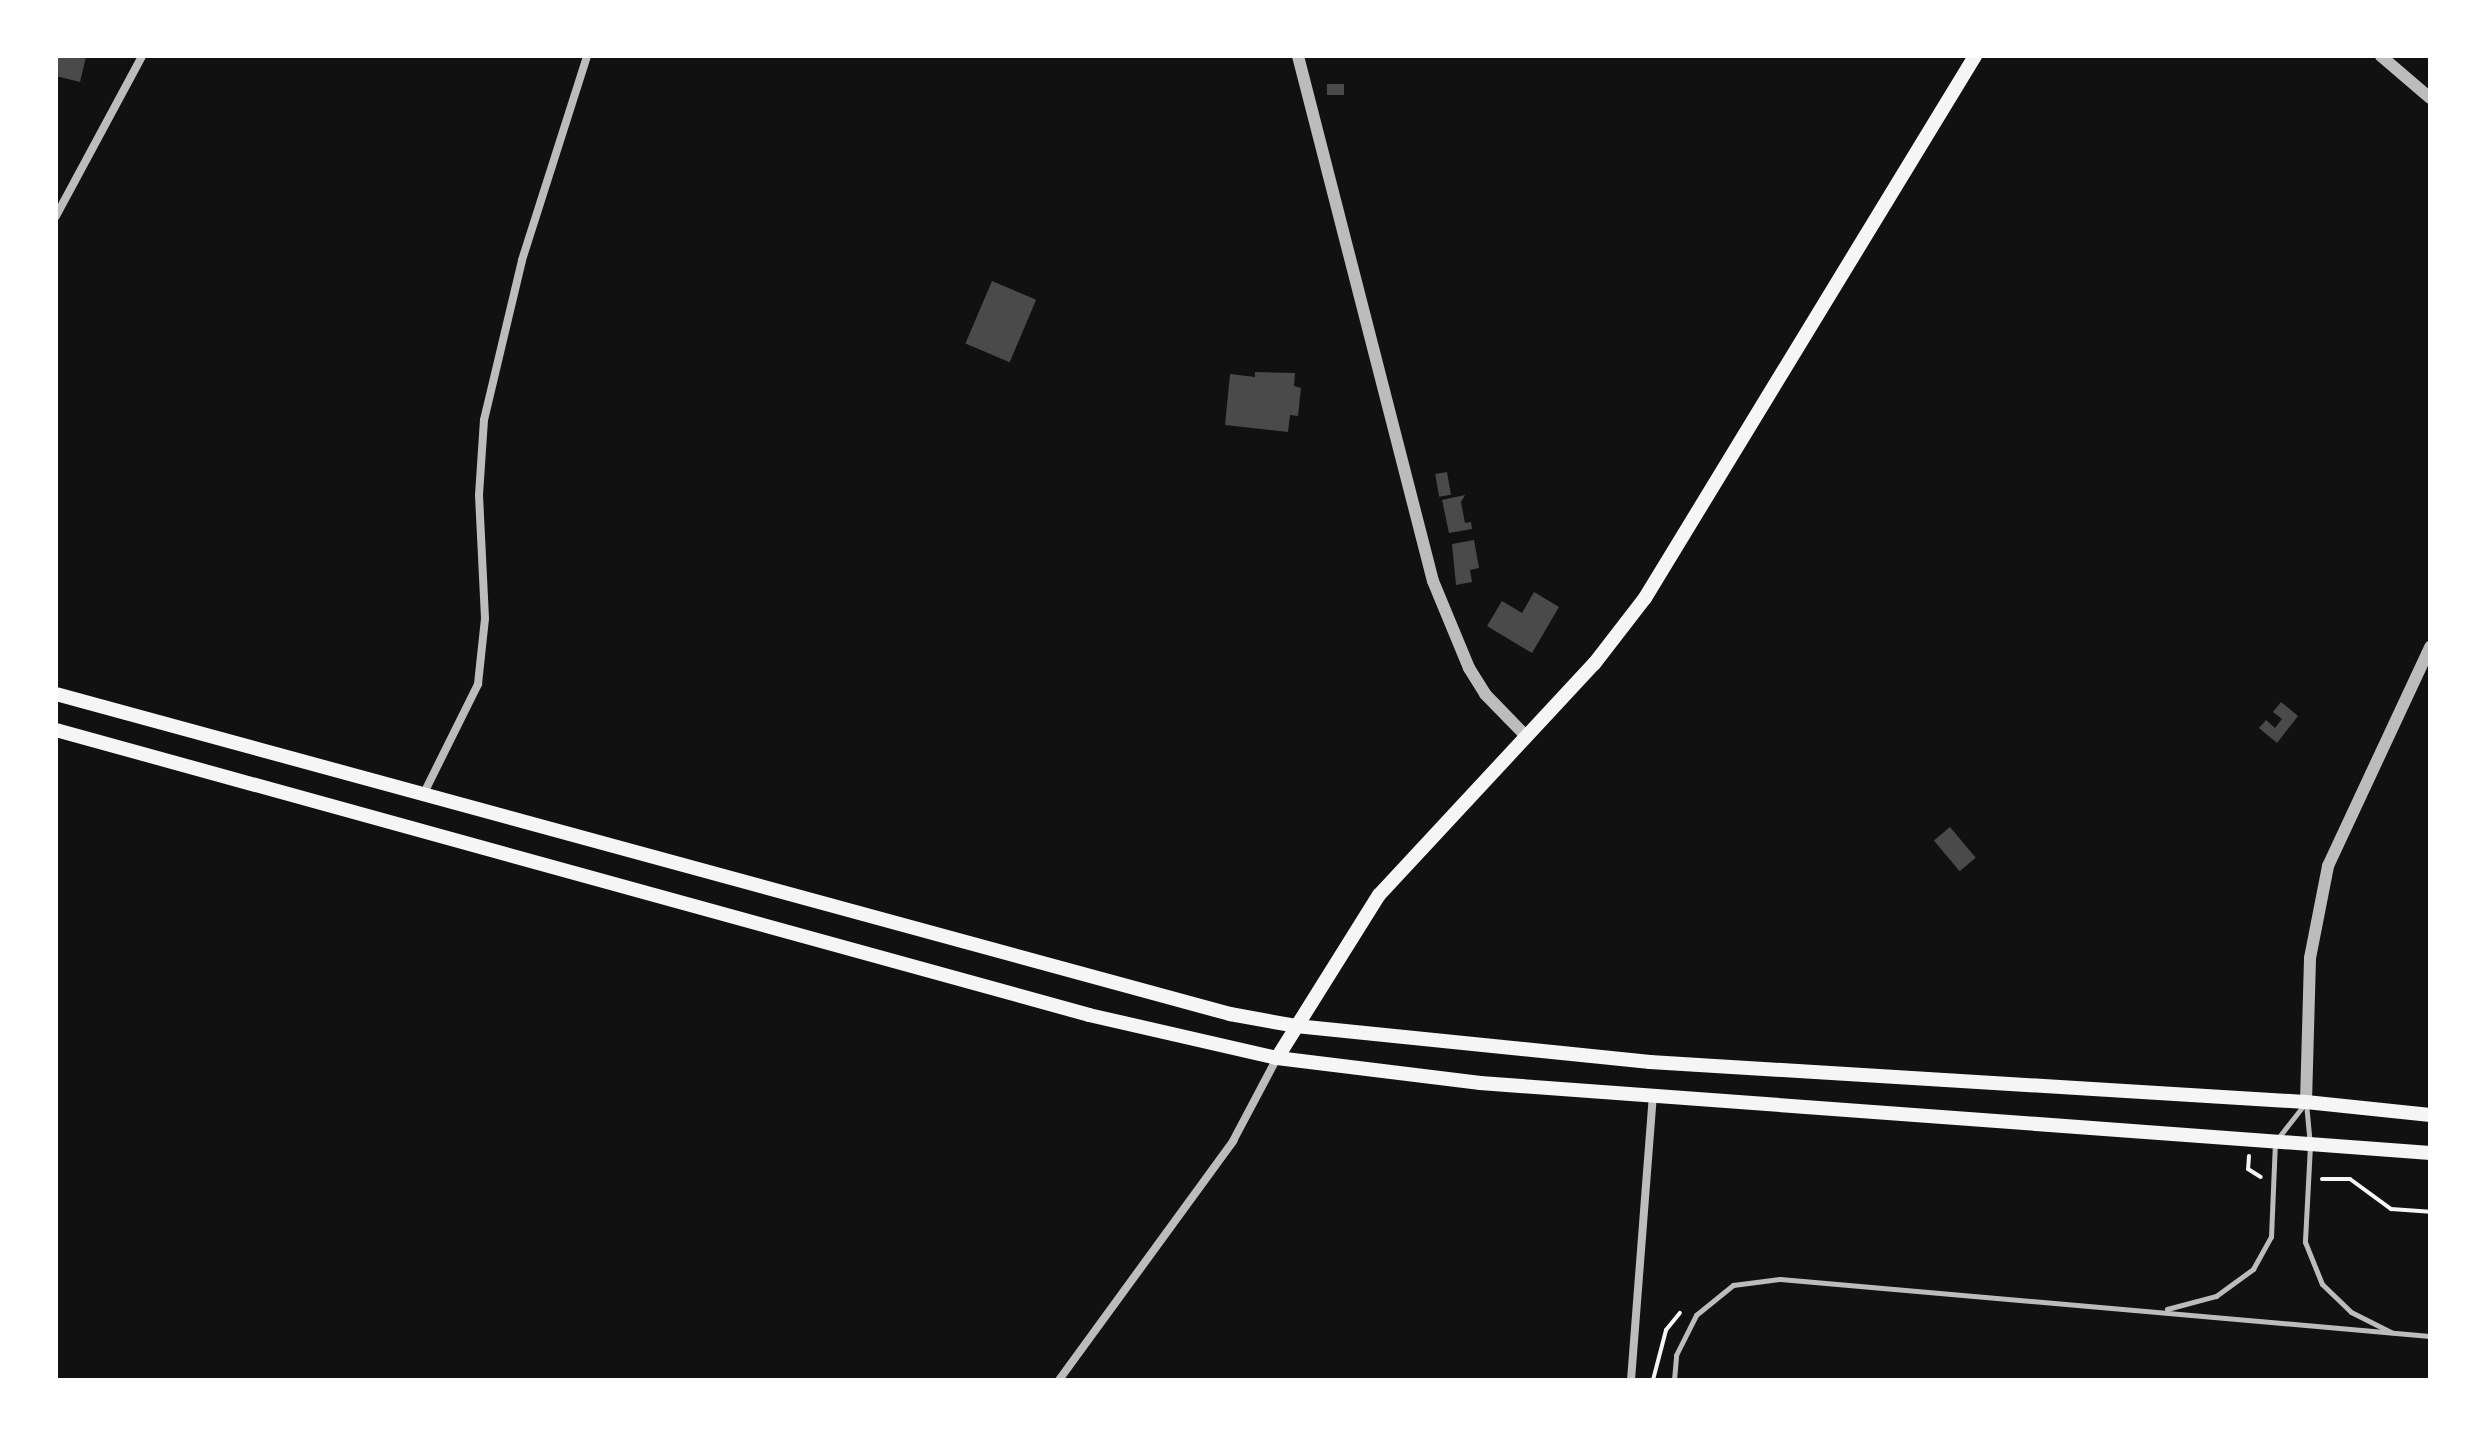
<!DOCTYPE html>
<html>
<head>
<meta charset="utf-8">
<style>
  body { margin:0 }
  #map { position:relative; width:2486px; height:1436px; overflow:hidden; background:#111; font-family:"Source Sans 3",sans-serif }
  div>[style] { position:absolute }
  .building>* { inset:0; background:#4a4a4a; transform-origin:0 0 }
  .path>* { height:4px; margin:-2px; padding:0 2px; transform-origin:2px; border-radius:2px; background:#f5f5f5 }
  .service>* { height:5px; margin:-2.5px; padding:0 2.5px; transform-origin:2.5px; border-radius:2.5px; background:#bcbcbc }
  .minor>* { height:8px; margin:-4px; padding:0 4px; transform-origin:4px; border-radius:4px; background:#bcbcbc }
  .tertiary>* { height:12px; margin:-6px; padding:0 6px; transform-origin:6px; border-radius:6px; background:#bcbcbc }
  .secondary>* { height:14px; margin:-7px; padding:0 7px; transform-origin:7px; border-radius:7px; background:#f5f5f5 }
  span { translate:-50% -50%; white-space:nowrap; text-align:center; line-height:1.15; -webkit-text-stroke:7px #fff; paint-order:stroke }
  .frame { position:absolute; inset:0; border:58px solid #fff; pointer-events:none }
</style>
</head>
<body>
<div id="map">
  <div class="building">
    <i style="clip-path:polygon(56px 56px,86px 57px,80px 82px,56px 76px)"></i>
    <i style="left:1327px;top:84px;width:17px;height:11px"></i>
    <i style="left:992px;top:281px;width:48px;height:68px;rotate:23deg"></i>
    <i style="clip-path:polygon(1255px 372px,1295px 373px,1294px 386px,1301px 388px,1298px 416px,1290px 415px,1288px 432px,1225px 425px,1230px 374px,1255px 377px)"></i>
    <i style="left:1447px;top:472px;width:23px;height:12px;rotate:80deg"></i>
    <i style="clip-path:polygon(1465px 495px,1461px 502px,1465px 523px,1471px 522px,1472px 529px,1449px 533px,1442px 500px)"></i>
    <i style="clip-path:polygon(1474px 540px,1479px 568px,1470px 570px,1472px 582px,1456px 585px,1452px 544px)"></i>
    <i style="clip-path:polygon(1534px 592px,1559px 607px,1532px 653px,1487px 626px,1502px 601px,1522px 613px)"></i>
    <i style="clip-path:polygon(2281px 702px,2298px 716px,2277px 743px,2259px 728px,2266px 720px,2275px 728px,2282px 719px,2273px 712px)"></i>
    <i style="left:1950px;top:827px;width:40px;height:21px;rotate:50deg"></i>
  </div>
  <div class="path">
    <i style="left:2249px;top:1156px;width:13px;rotate:94deg"></i>
    <i style="left:2248px;top:1169px;width:15px;rotate:32deg"></i>
    <i style="left:2322px;top:1179px;width:28px"></i>
    <i style="left:2350px;top:1179px;width:51px;rotate:36.2deg"></i>
    <i style="left:2391px;top:1209px;width:39px;rotate:4deg"></i>
    <i style="left:1653px;top:1380px;width:52px;rotate:-75.4deg"></i>
    <i style="left:1666px;top:1330px;width:22px;rotate:-51deg"></i>
  </div>
  <div class="service">
    <i style="left:2306px;top:1103px;width:42px;rotate:84.6deg"></i>
    <i style="left:2310px;top:1145px;width:97px;rotate:93deg"></i>
    <i style="left:2305px;top:1242px;width:45px;rotate:68deg"></i>
    <i style="left:2322px;top:1284px;width:40px;rotate:44deg"></i>
    <i style="left:2351px;top:1312px;width:45px;rotate:26.6deg"></i>
    <i style="left:2167px;top:1309px;width:51px;rotate:-14.9deg"></i>
    <i style="left:2216px;top:1296px;width:46px;rotate:-36.1deg"></i>
    <i style="left:2253px;top:1269px;width:37px;rotate:-61deg"></i>
    <i style="left:2271px;top:1237px;width:95px;rotate:-87.6deg"></i>
    <i style="left:2275px;top:1142px;width:46px;rotate:-52.1deg"></i>
    <i style="left:1674px;top:1380px;width:25px;rotate:-85deg"></i>
    <i style="left:1676px;top:1355px;width:45px;rotate:-63.4deg"></i>
    <i style="left:1696px;top:1315px;width:48px;rotate:-39deg"></i>
    <i style="left:1733px;top:1285px;width:47px;rotate:-7.3deg"></i>
    <i style="left:1780px;top:1279px;width:652px;rotate:5.01deg"></i>
  </div>
  <div class="minor">
    <i style="left:56px;top:216px;width:182px;rotate:-61.7deg"></i>
    <i style="left:423px;top:795px;width:124px;rotate:-63.6deg"></i>
    <i style="left:478px;top:684px;width:66px;rotate:-83.9deg"></i>
    <i style="left:485px;top:618px;width:123px;rotate:-92.8deg"></i>
    <i style="left:479px;top:495px;width:75px;rotate:-86.2deg"></i>
    <i style="left:484px;top:420px;width:164px;rotate:-76.6deg"></i>
    <i style="left:522px;top:260px;width:214px;rotate:-72.3deg"></i>
    <i style="left:1059px;top:1380px;width:296px;rotate:-53.9deg"></i>
    <i style="left:1233px;top:1141px;width:94px;rotate:-62.1deg"></i>
    <i style="left:1631px;top:1380px;width:285px;rotate:-85.6deg"></i>
  </div>
  <div class="tertiary">
    <i style="left:1298px;top:56px;width:542px;rotate:75.58deg"></i>
    <i style="left:1433px;top:581px;width:94px;rotate:67.5deg"></i>
    <i style="left:1469px;top:668px;width:31px;rotate:58deg"></i>
    <i style="left:1485px;top:694px;width:56px;rotate:45.7deg"></i>
    <i style="left:2381px;top:56px;width:65px;rotate:40.6deg"></i>
    <i style="left:2306px;top:1102px;width:144px;rotate:-88.4deg"></i>
    <i style="left:2310px;top:958px;width:94px;rotate:-78.9deg"></i>
    <i style="left:2328px;top:866px;width:242px;rotate:-65deg"></i>
  </div>
  <div class="secondary">
    <i style="left:56px;top:694px;width:1217px;rotate:15.25deg"></i>
    <i style="left:1230px;top:1014px;width:67px;rotate:10.3deg"></i>
    <i style="left:1296px;top:1026px;width:356px;rotate:5.8deg"></i>
    <i style="left:1650px;top:1062px;width:657px;rotate:3.49deg"></i>
    <i style="left:2306px;top:1102px;width:125px;rotate:6deg"></i>
    <i style="left:56px;top:730px;width:1072px;rotate:15.42deg"></i>
    <i style="left:1089px;top:1015px;width:193px;rotate:12.9deg"></i>
    <i style="left:1277px;top:1058px;width:205px;rotate:7deg"></i>
    <i style="left:1480px;top:1083px;width:953px;rotate:4.21deg"></i>
    <i style="left:1277px;top:1058px;width:192px;rotate:-58deg"></i>
    <i style="left:1379px;top:895px;width:316px;rotate:-47.1deg"></i>
    <i style="left:1594px;top:664px;width:83px;rotate:-52.3deg"></i>
    <i style="left:1645px;top:598px;width:635px;rotate:-58.66deg"></i>
  </div>
  <div class="frame"></div>
</div>
</body>
</html>
